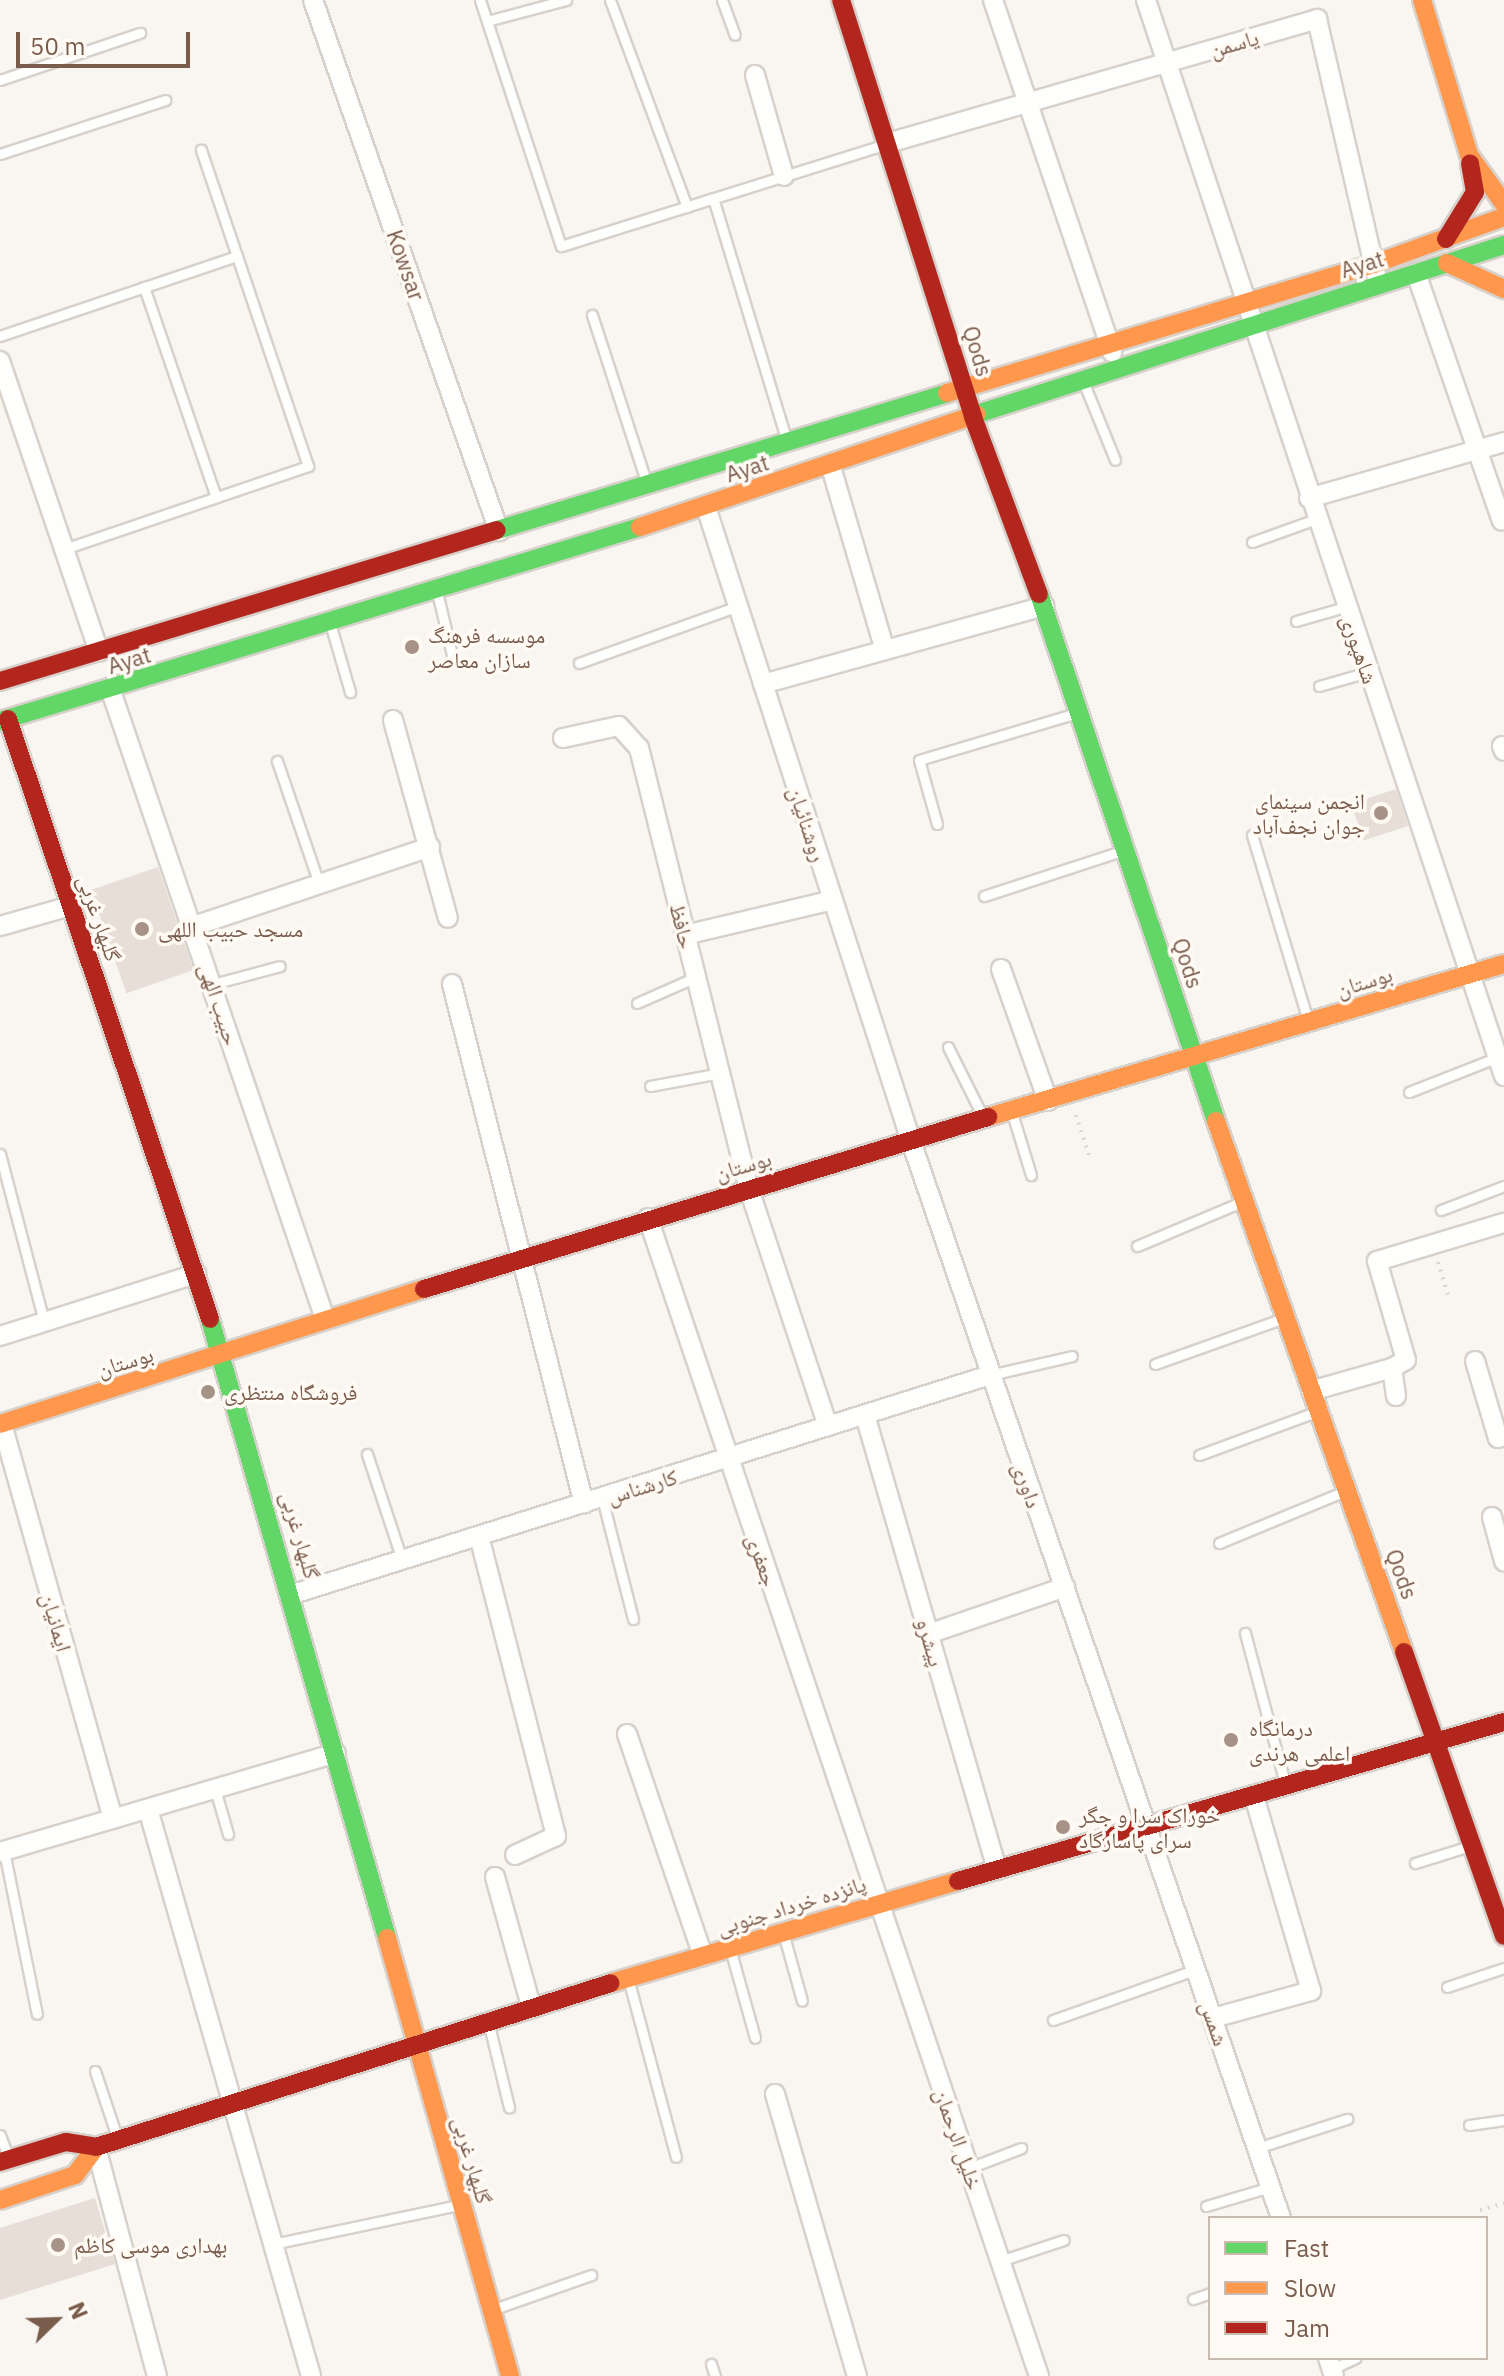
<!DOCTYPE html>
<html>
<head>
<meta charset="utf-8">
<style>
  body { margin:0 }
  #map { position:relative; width:1504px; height:2376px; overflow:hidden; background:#f9f5f0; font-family:"IBM Plex Sans","Noto Naskh Arabic",sans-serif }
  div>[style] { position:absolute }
  .building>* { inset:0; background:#e6ded7; transform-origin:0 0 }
  .path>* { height:4px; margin-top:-2px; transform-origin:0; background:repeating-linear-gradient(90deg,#dcd5d0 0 2px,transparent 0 8px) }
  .roads { filter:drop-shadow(2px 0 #d7d1cb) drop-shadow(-2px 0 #d7d1cb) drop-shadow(0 2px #d7d1cb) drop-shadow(0 -2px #d7d1cb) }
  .lane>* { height:9px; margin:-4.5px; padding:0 4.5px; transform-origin:4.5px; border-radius:4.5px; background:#fefefd }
  .street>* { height:18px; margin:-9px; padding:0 9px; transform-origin:9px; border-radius:9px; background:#fefefd }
  .fast>* { height:18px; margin:-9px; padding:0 9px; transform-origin:9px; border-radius:9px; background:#63d668 }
  .slow>* { height:18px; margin:-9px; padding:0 9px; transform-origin:9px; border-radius:9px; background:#ff974d }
  .jam>* { height:18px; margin:-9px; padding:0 9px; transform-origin:9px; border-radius:9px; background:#b3261e }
  .dots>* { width:22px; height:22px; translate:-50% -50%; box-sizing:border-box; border:4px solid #fffaf3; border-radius:50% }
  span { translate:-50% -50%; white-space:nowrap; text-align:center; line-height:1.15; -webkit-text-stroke:7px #fffaf3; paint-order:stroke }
  .street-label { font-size:22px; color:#7a5c4d }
  .poi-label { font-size:22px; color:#7a5c4d }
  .left { translate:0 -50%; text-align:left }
  .right { translate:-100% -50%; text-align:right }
  .legend { position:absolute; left:1208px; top:2216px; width:280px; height:144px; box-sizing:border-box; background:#fffaf3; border:2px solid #cabbb1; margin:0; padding:10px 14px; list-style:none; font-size:24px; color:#7a5c4d }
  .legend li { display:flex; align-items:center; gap:16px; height:40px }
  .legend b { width:40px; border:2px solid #cabbb1 }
  .north { position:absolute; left:16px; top:2280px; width:80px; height:80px; -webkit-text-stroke:6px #fffaf3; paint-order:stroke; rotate:67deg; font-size:22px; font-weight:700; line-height:32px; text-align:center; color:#7a5c4d }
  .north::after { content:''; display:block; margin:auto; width:28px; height:36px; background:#7a5c4d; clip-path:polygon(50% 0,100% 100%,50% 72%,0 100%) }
  .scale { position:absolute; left:16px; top:32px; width:174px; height:36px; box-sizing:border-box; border:4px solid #7a5c4d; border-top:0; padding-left:10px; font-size:24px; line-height:28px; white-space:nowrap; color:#7a5c4d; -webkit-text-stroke:6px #fffaf3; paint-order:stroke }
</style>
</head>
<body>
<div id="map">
  <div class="building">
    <i style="left:1396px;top:789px;width:39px;height:47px;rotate:72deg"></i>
    <i style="left:158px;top:867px;width:109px;height:71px;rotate:71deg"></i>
    <i style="clip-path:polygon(95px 2198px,115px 2264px,0 2300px,0 2228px)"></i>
  </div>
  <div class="path">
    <i style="left:1076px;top:1115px;width:45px;rotate:72deg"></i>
    <i style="left:1438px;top:1262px;width:34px;rotate:73deg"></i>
    <i style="left:1480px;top:2210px;width:25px;rotate:-16deg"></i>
  </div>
  <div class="roads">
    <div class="lane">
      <i style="left:480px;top:0;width:259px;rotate:71.8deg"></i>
      <i style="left:561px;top:246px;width:337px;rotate:-17.4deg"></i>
      <i style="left:610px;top:0;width:221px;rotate:69.6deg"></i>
      <i style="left:722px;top:0;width:37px;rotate:70deg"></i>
      <i style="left:487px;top:21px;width:82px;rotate:-14.9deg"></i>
      <i style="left:0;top:80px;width:148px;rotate:-18.6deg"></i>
      <i style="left:0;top:154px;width:174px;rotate:-18.1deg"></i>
      <i style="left:713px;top:198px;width:254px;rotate:73.1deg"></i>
      <i style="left:144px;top:287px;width:222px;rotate:71.1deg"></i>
      <i style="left:592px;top:315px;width:175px;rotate:72deg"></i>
      <i style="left:0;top:336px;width:250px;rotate:-18.7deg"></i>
      <i style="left:1083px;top:381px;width:85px;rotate:67.9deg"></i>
      <i style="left:1252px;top:542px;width:68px;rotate:-19.8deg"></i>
      <i style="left:64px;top:549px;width:258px;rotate:-18.8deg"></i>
      <i style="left:308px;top:466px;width:334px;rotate:-108.7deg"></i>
      <i style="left:437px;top:592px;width:69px;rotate:76.6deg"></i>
      <i style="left:1296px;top:621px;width:51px;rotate:-15.9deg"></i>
      <i style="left:330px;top:623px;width:72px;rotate:73.8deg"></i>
      <i style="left:579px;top:663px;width:169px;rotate:-19.7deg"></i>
      <i style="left:1319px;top:686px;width:51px;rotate:-15.9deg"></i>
      <i style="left:277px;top:761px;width:130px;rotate:71.1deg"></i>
      <i style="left:937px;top:824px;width:66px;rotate:-105.7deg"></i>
      <i style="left:919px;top:760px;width:165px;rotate:-16.6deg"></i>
      <i style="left:1252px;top:835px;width:193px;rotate:73.2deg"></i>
      <i style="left:984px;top:896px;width:145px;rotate:-18.1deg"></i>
      <i style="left:213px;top:984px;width:69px;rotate:-15deg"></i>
      <i style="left:637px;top:1003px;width:64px;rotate:-23.8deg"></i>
      <i style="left:948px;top:1047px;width:78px;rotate:63.4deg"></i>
      <i style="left:650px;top:1086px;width:71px;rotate:-10.5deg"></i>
      <i style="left:1409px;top:1092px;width:96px;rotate:-21.5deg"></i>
      <i style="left:1012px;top:1113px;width:65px;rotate:73deg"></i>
      <i style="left:0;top:1154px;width:174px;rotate:75.3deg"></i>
      <i style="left:1441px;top:1210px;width:67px;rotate:-20.9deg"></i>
      <i style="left:1137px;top:1246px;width:113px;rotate:-22.9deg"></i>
      <i style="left:1155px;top:1364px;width:137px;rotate:-19.6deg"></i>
      <i style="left:990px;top:1375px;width:84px;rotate:-13deg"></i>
      <i style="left:367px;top:1454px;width:112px;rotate:71.7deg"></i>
      <i style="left:1199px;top:1455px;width:125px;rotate:-20.2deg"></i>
      <i style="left:602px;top:1498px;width:125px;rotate:75.6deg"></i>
      <i style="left:1219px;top:1543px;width:136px;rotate:-22.4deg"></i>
      <i style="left:1245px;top:1633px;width:155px;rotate:75.1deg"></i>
      <i style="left:215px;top:1789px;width:47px;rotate:73.9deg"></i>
      <i style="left:4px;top:1851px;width:166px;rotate:78.6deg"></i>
      <i style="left:1415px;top:1863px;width:58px;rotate:-17.2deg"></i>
      <i style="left:784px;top:1936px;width:67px;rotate:74.5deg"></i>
      <i style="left:731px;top:1952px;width:89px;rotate:74.4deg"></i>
      <i style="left:629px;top:1982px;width:181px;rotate:75deg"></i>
      <i style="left:1447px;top:1987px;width:60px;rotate:-18.4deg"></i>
      <i style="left:1053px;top:2020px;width:153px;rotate:-19.5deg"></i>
      <i style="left:488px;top:2021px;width:89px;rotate:76.3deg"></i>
      <i style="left:95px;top:2071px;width:70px;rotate:71.6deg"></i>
      <i style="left:1469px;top:2125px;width:35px;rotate:-8deg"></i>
      <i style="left:0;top:2135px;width:22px;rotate:69deg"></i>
      <i style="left:1257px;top:2148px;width:95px;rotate:-17.9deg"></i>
      <i style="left:969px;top:2168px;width:56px;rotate:-21deg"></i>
      <i style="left:1206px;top:2206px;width:67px;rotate:-16.5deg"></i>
      <i style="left:273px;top:2244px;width:189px;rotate:-11.9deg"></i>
      <i style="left:1000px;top:2261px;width:67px;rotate:-18.2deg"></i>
      <i style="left:1193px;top:2299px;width:18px;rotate:-19deg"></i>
      <i style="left:494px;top:2309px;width:103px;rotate:-19.3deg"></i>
      <i style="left:711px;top:2364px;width:13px;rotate:72deg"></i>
      <i style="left:1332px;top:2369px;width:26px;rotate:-25deg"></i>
    </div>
    <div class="street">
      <i style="left:313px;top:0;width:563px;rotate:70.7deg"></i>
      <i style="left:993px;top:0;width:372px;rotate:71.3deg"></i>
      <i style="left:1146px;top:0;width:1134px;rotate:71.6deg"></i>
      <i style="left:755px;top:75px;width:105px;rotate:74deg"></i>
      <i style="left:888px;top:143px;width:447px;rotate:-16.1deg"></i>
      <i style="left:1317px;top:19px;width:262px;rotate:77deg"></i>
      <i style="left:1416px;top:273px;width:262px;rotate:70.9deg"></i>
      <i style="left:0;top:361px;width:307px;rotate:71.2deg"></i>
      <i style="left:831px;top:467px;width:191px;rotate:73.6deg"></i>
      <i style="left:1309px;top:498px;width:203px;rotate:-16deg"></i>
      <i style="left:706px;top:507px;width:666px;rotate:72.08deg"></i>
      <i style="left:911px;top:1141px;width:1139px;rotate:71.04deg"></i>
      <i style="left:763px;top:684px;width:292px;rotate:-15.5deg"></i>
      <i style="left:111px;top:691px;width:663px;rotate:71.18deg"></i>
      <i style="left:393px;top:720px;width:205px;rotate:74.5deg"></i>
      <i style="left:563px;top:738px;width:57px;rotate:-12.1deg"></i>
      <i style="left:619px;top:726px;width:30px;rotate:48deg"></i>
      <i style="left:639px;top:748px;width:455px;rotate:76deg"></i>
      <i style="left:749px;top:1189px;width:250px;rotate:71.6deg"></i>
      <i style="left:1502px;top:746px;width:5px;rotate:68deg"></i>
      <i style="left:0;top:926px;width:73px;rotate:-15.9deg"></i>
      <i style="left:194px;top:926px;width:249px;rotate:-18.5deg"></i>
      <i style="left:685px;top:935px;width:152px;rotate:-13.3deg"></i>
      <i style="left:1001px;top:969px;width:140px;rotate:70.4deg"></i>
      <i style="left:452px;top:984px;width:536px;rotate:75.76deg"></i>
      <i style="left:648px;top:1218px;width:1222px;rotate:71.34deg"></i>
      <i style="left:0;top:1336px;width:206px;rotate:-17.6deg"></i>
      <i style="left:1475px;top:1361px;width:80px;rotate:73.4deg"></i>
      <i style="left:1498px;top:1438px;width:6px;rotate:-18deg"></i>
      <i style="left:1311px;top:1391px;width:84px;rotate:-15.9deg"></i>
      <i style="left:1396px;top:1396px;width:28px;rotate:-98deg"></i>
      <i style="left:1392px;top:1368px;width:16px;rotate:-30deg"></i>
      <i style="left:1406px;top:1360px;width:103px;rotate:-106.3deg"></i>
      <i style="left:1377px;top:1261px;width:133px;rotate:-16.7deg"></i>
      <i style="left:865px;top:1415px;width:474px;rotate:73.8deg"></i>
      <i style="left:2px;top:1424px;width:410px;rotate:74.3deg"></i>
      <i style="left:1492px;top:1517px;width:46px;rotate:74.7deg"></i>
      <i style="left:479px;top:1536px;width:310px;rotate:75.6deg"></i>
      <i style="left:556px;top:1836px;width:45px;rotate:155.1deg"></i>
      <i style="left:293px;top:1594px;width:731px;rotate:-17.44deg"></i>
      <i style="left:928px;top:1634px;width:145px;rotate:-18.9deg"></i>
      <i style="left:627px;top:1734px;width:235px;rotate:71.1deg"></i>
      <i style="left:148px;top:1809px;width:590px;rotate:73.96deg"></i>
      <i style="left:0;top:1852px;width:350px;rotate:-16.4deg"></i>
      <i style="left:495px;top:1877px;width:134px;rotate:74.4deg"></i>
      <i style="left:1213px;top:2018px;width:102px;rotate:-15.4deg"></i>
      <i style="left:1311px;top:1991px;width:203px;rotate:-106.3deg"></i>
      <i style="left:775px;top:2094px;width:294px;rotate:73.8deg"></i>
      <i style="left:96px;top:2147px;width:237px;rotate:75.1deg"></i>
      <i style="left:1328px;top:2358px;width:19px;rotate:72deg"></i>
    </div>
    <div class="fast">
      <i style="left:977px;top:414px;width:553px;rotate:-17.78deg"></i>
      <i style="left:497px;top:530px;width:470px;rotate:-16.9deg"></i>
      <i style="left:1039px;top:594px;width:556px;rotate:71.43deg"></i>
      <i style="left:0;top:721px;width:669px;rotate:-16.86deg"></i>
      <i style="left:210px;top:1319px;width:644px;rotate:74.04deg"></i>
    </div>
    <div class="slow">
      <i style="left:1422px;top:0;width:162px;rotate:73.1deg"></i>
      <i style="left:1469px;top:155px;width:60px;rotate:54.5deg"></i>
      <i style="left:1447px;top:263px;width:63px;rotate:24.5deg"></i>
      <i style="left:947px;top:393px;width:446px;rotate:-16.8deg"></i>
      <i style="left:1374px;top:264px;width:138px;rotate:-19.9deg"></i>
      <i style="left:640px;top:527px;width:355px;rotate:-18.5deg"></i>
      <i style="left:988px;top:1117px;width:538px;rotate:-16.52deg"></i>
      <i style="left:1216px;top:1121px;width:563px;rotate:70.5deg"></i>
      <i style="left:0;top:1424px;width:445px;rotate:-17.7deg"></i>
      <i style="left:387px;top:1938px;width:455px;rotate:74.3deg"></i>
      <i style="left:611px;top:1983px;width:362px;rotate:-16.4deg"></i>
      <i style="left:0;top:2200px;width:79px;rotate:-18.4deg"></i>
      <i style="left:75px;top:2175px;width:35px;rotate:-53deg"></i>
    </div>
    <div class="jam">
      <i style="left:841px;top:0;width:437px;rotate:72.4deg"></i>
      <i style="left:973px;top:417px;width:189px;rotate:69.6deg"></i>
      <i style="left:1446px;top:239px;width:55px;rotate:-58.3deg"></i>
      <i style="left:1475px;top:192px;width:29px;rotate:-100deg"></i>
      <i style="left:0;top:681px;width:519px;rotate:-16.9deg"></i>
      <i style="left:8px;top:719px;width:633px;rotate:71.39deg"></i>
      <i style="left:424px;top:1289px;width:590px;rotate:-16.96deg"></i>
      <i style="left:1404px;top:1652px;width:301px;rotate:70.6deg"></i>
      <i style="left:958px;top:1881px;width:569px;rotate:-16.24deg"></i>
      <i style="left:0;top:2162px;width:69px;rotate:-16.9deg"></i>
      <i style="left:66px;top:2142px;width:30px;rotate:9deg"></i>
      <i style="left:96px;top:2147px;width:540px;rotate:-17.66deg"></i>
    </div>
  </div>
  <div class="dots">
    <i style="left:412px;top:647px;background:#a69286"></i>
    <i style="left:1381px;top:813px;background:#a69286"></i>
    <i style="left:142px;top:929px;background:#a69286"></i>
    <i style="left:208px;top:1392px;background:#a69286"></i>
    <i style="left:1231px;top:1740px;background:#a69286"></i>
    <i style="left:1063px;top:1827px;background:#a69286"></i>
    <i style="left:58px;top:2245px;background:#a69286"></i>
  </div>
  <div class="street-label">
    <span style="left:1234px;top:43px;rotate:-16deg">یاسمن</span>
    <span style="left:1362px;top:264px;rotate:-17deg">Ayat</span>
    <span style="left:406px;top:265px;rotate:71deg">Kowsar</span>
    <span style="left:978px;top:351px;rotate:73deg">Qods</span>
    <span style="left:747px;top:468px;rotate:-18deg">Ayat</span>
    <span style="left:1360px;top:649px;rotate:71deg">شاهپوری</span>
    <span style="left:129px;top:660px;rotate:-17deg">Ayat</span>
    <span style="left:808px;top:824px;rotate:72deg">روشنائیان</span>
    <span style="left:100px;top:918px;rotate:71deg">گلبهار غربی</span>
    <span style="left:683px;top:926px;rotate:76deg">حافظ</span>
    <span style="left:1188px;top:963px;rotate:72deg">Qods</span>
    <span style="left:1364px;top:981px;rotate:-17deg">بوستان</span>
    <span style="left:220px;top:1004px;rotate:72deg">حبیب الهی</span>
    <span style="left:743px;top:1165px;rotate:-16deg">بوستان</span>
    <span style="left:125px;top:1361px;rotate:-17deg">بوستان</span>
    <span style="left:1028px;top:1485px;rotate:71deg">داوری</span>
    <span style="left:642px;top:1486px;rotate:-17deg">کارشناس</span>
    <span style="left:301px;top:1535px;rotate:74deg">گلبهار غربی</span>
    <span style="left:763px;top:1560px;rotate:71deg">جعفری</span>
    <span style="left:1402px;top:1574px;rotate:70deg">Qods</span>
    <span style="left:57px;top:1622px;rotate:74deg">ایمانیان</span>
    <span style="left:931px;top:1642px;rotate:74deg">پیشرو</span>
    <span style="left:791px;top:1905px;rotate:-17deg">پانزده خرداد جنوبی</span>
    <span style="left:1215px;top:2023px;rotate:71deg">شمس</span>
    <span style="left:959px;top:2139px;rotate:71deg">خلیل الرحمان</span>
    <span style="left:473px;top:2160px;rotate:74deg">گلبهار غربی</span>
  </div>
  <div class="poi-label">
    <span class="left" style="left:428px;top:647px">موسسه فرهنگ<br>سازان معاصر</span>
    <span class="right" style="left:1365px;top:813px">انجمن سینمای<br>جوان نجف‌آباد</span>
    <span class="left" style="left:158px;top:929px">مسجد حبیب اللهی</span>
    <span class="left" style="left:224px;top:1392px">فروشگاه منتظری</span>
    <span class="left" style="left:1249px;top:1740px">درمانگاه<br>اعلمی هرندی</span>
    <span class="left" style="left:1079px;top:1827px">خوراک سرا و جگر<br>سرای پاسارگاد</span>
    <span class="left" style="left:74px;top:2245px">بهداری موسی کاظم</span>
  </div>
  <ul class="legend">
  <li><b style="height:10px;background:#63d668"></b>Fast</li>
  <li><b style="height:10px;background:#ff974d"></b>Slow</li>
  <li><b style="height:10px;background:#b3261e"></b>Jam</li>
  </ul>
  <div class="north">N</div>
  <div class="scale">50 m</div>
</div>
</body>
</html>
